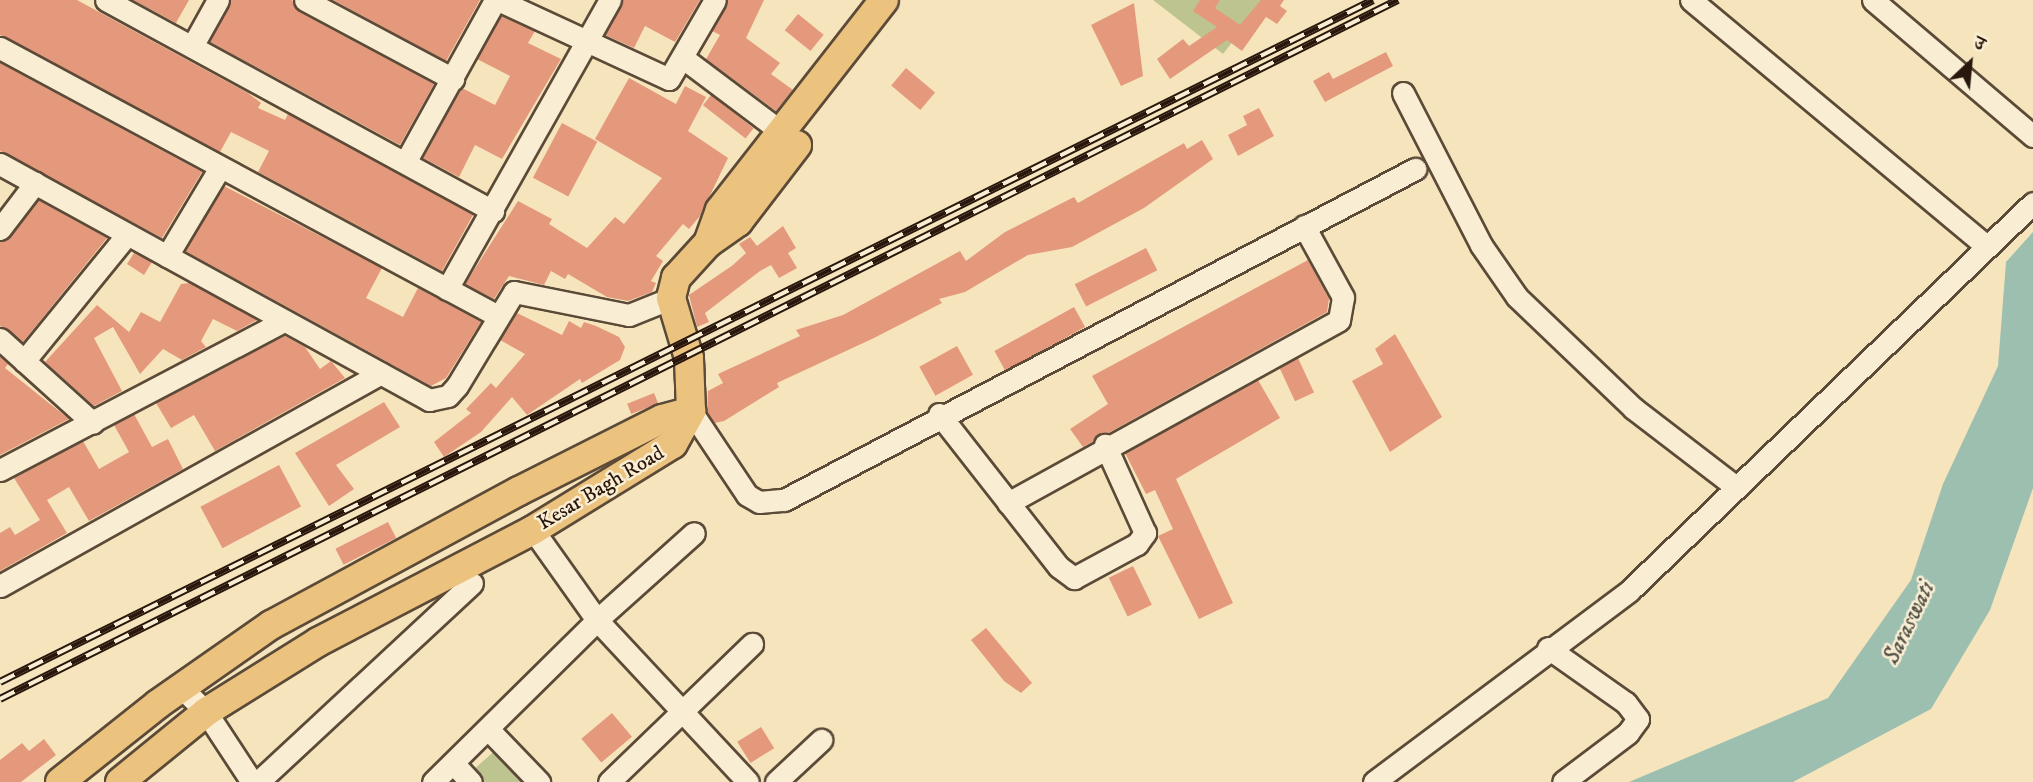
<!DOCTYPE html>
<html>
<head>
<meta charset="utf-8">
<style>
  body { margin:0 }
  #map { position:relative; width:2033px; height:782px; overflow:hidden; background:#f6e5bc; font-family:"IM FELL DW Pica","Noto Serif Devanagari",serif }
  div>[style] { position:absolute }
  .green>* { inset:0; background:#bec48f }
  .water>* { inset:0; background:#9dbfb0 }
  .building>* { inset:0; background:#e5997c; transform-origin:0 0 }
  .roads { filter:drop-shadow(2px 0 #5c4a38) drop-shadow(-2px 0 #5c4a38) drop-shadow(0 2px #5c4a38) drop-shadow(0 -2px #5c4a38) }
  .minor>* { height:21px; margin:-10.5px; padding:0 10.5px; transform-origin:10.5px; border-radius:10.5px; background:#f9eed3 }
  .major>* { height:28px; margin:-14px; padding:0 14px; transform-origin:14px; border-radius:14px; background:#ebc27e }
  .rail>* { height:8px; margin-top:-4px; transform-origin:0; background:repeating-linear-gradient(90deg,#f9eed3 0 16px,#29160c 0 32px); box-sizing:border-box; border-block:2px solid #29160c }
  span { translate:-50% -50%; white-space:nowrap; text-align:center; line-height:1.15; -webkit-text-stroke:5px #f9eed3; paint-order:stroke }
  .street-label { font-size:21px; color:#29160c }
  .water-label { font-size:23px; color:#525145; font-style:italic }
  .north { position:absolute; left:1935px; top:28px; width:70px; height:70px; -webkit-text-stroke:5px #f9eed3; paint-order:stroke; rotate:26deg; font-size:19px; font-weight:700; line-height:28px; text-align:center; color:#29160c }
  .north::after { content:''; display:block; margin:auto; width:24px; height:32px; background:#29160c; clip-path:polygon(50% 0,100% 100%,50% 72%,0 100%) }
</style>
</head>
<body>
<div id="map">
  <div class="green">
    <i style="clip-path:polygon(1153px 0,1265px 0,1223px 54px)"></i>
    <i style="clip-path:polygon(499px 747px,530px 782px,482px 782px,472px 771px)"></i>
  </div>
  <div class="water">
    <i style="clip-path:polygon(2033px 232px,2033px 488px,1990px 610px,1931px 709px,1793px 782px,1629px 782px,1828px 698px,1911px 580px,1943px 484px,1998px 366px,2006px 262px)"></i>
  </div>
  <div class="building">
    <i style="clip-path:polygon(0 0,77px 0,248px 93px,261px 103px,258px 108px,285px 120px,288px 114px,473px 215px,442px 271px,258px 172px,269px 151px,231px 132px,220px 152px,0 35px)"></i>
    <i style="clip-path:polygon(133px 0,189px 0,176px 23px)"></i>
    <i style="clip-path:polygon(231px 0,292px 0,299px 12px,434px 84px,400px 145px,210px 42px)"></i>
    <i style="clip-path:polygon(333px 0,480px 0,446px 61px)"></i>
    <i style="clip-path:polygon(623px 0,700px 0,675px 42px,645px 26px,634px 48px,605px 35px)"></i>
    <i style="clip-path:polygon(728px 0,764px 0,746px 38px,780px 63px,771px 74px,793px 90px,776px 111px,706px 59px,720px 35px,712px 31px)"></i>
    <i style="clip-path:polygon(1200px 0,1220px 0,1215px 8px,1240px 25px,1261px 0,1284px 0,1280px 6px,1287px 11px,1277px 24px,1266px 17px,1242px 51px,1227px 40px,1170px 79px,1157px 59px,1183px 39px,1189px 46px,1217px 27px,1193px 11px)"></i>
    <i style="clip-path:polygon(1134px 3px,1143px 76px,1121px 86px,1091px 25px)"></i>
    <i style="left:798px;top:14px;width:33px;height:21px;rotate:39deg"></i>
    <i style="clip-path:polygon(501px 16px,535px 31px,528px 43px,561px 59px,502px 159px,475px 145px,459px 177px,423px 158px,462px 88px,495px 105px,510px 76px,477px 59px)"></i>
    <i style="clip-path:polygon(1386px 52px,1393px 66px,1325px 102px,1313px 81px,1329px 72px,1333px 79px)"></i>
    <i style="clip-path:polygon(0 63px,202px 172px,162px 238px,0 151px)"></i>
    <i style="left:906px;top:68px;width:38px;height:23px;rotate:40deg"></i>
    <i style="clip-path:polygon(629px 78px,676px 104px,685px 86px,706px 97px,688px 131px,728px 158px,700px 216px,689px 229px,683px 224px,656px 256px,663px 261px,651px 281px,656px 283px,652px 292px,628px 301px,607px 297px,568px 274px,565px 279px,551px 271px,544px 285px,509px 276px,494px 299px,465px 284px,518px 201px,552px 219px,549px 224px,587px 248px,615px 217px,624px 224px,662px 178px,595px 139px)"></i>
    <i style="left:711px;top:95px;width:54px;height:13px;rotate:38deg"></i>
    <i style="clip-path:polygon(1259px 108px,1274px 136px,1238px 156px,1228px 135px,1247px 125px,1243px 116px)"></i>
    <i style="left:562px;top:123px;width:40px;height:62px;rotate:28deg"></i>
    <i style="clip-path:polygon(1202px 140px,1213px 159px,1144px 208px,1072px 247px,1028px 255px,965px 292px,939px 299px,942px 303px,874px 338px,777px 383px,779px 387px,724px 421px,715px 423px,707px 412px,708px 391px,723px 383px,718px 374px,800px 336px,796px 330px,843px 315px,960px 251px,966px 261px,1005px 232px,1074px 197px,1078px 203px,1184px 143px,1187px 149px)"></i>
    <i style="clip-path:polygon(224px 186px,382px 268px,366px 298px,403px 317px,418px 288px,481px 322px,446px 378px,431px 386px,185px 251px)"></i>
    <i style="clip-path:polygon(38px 200px,107px 238px,23px 342px,0 326px,0 242px,10px 237px)"></i>
    <i style="clip-path:polygon(783px 226px,796px 248px,788px 253px,797px 268px,779px 278px,771px 265px,760px 271px,705px 313px,709px 322px,697px 327px,689px 295px,733px 265px,746px 253px,739px 244px,750px 237px,757px 246px)"></i>
    <i style="left:1146px;top:248px;width:25px;height:80px;rotate:63deg"></i>
    <i style="clip-path:polygon(134px 253px,152px 262px,144px 275px,127px 264px)"></i>
    <i style="clip-path:polygon(1308px 260px,1329px 299px,1327px 312px,1083px 447px,1070px 429px,1108px 404px,1092px 376px)"></i>
    <i style="clip-path:polygon(190px 283px,257px 320px,237px 331px,213px 319px,201px 341px,206px 347px,182px 360px,163px 349px,140px 374px,113px 327px,94px 338px,122px 391px,94px 406px,45px 362px,97px 305px,129px 332px,141px 312px,160px 322px,181px 284px)"></i>
    <i style="left:1074px;top:307px;width:23px;height:91px;rotate:61deg"></i>
    <i style="clip-path:polygon(517px 313px,562px 335px,569px 321px,581px 328px,584px 322px,596px 326px,619px 337px,625px 347px,620px 360px,582px 383px,580px 379px,527px 415px,512px 397px,481px 432px,444px 457px,434px 442px,471px 413px,466px 409px,491px 383px,496px 388px,525px 354px,500px 340px)"></i>
    <i style="clip-path:polygon(1395px 334px,1442px 417px,1390px 452px,1352px 381px,1383px 364px,1375px 349px)"></i>
    <i style="clip-path:polygon(285px 336px,305px 347px,320px 369px,331px 361px,345px 378px,215px 451px,194px 415px,171px 428px,156px 403px)"></i>
    <i style="left:957px;top:346px;width:33px;height:43px;rotate:61deg"></i>
    <i style="clip-path:polygon(0 357px,8px 364px,5px 368px,69px 419px,0 455px)"></i>
    <i style="left:1298px;top:358px;width:38px;height:21px;rotate:65deg"></i>
    <i style="clip-path:polygon(1258px 380px,1280px 418px,1176px 479px,1233px 603px,1199px 619px,1158px 536px,1173px 529px,1155px 490px,1146px 494px,1125px 453px)"></i>
    <i style="left:654px;top:393px;width:11px;height:29px;rotate:68deg"></i>
    <i style="clip-path:polygon(384px 402px,400px 427px,336px 465px,354px 489px,329px 506px,295px 453px)"></i>
    <i style="clip-path:polygon(134px 414px,152px 447px,168px 439px,183px 469px,89px 521px,69px 487px,47px 500px,67px 533px,0 571px,0 533px,10px 527px,15px 535px,40px 520px,14px 478px,83px 441px,99px 469px,129px 452px,114px 425px)"></i>
    <i style="left:279px;top:465px;width:47px;height:89px;rotate:62deg"></i>
    <i style="left:388px;top:522px;width:18px;height:59px;rotate:63deg"></i>
    <i style="left:1133px;top:566px;width:43px;height:27px;rotate:64deg"></i>
    <i style="clip-path:polygon(986px 628px,1032px 683px,1021px 693px,1004px 681px,971px 640px)"></i>
    <i style="left:612px;top:713px;width:31px;height:40px;rotate:50deg"></i>
    <i style="left:761px;top:727px;width:25px;height:28px;rotate:58deg"></i>
    <i style="clip-path:polygon(44px 739px,56px 755px,21px 782px,0 782px,0 760px,22px 743px,29px 751px)"></i>
  </div>
  <div class="roads">
    <div class="minor">
      <i style="left:106px;top:0;width:441px;rotate:28.6deg"></i>
      <i style="left:305px;top:0;width:168px;rotate:28.1deg"></i>
      <i style="left:498px;top:0;width:188px;rotate:24.8deg"></i>
      <i style="left:669px;top:79px;width:91px;rotate:-59.8deg"></i>
      <i style="left:1691px;top:0;width:383px;rotate:39.8deg"></i>
      <i style="left:1873px;top:0;width:210px;rotate:40.4deg"></i>
      <i style="left:194px;top:43px;width:49px;rotate:-60.8deg"></i>
      <i style="left:0;top:48px;width:563px;rotate:28.29deg"></i>
      <i style="left:683px;top:58px;width:125px;rotate:36.9deg"></i>
      <i style="left:1403px;top:93px;width:171px;rotate:62.8deg"></i>
      <i style="left:1481px;top:245px;width:63px;rotate:55.3deg"></i>
      <i style="left:1517px;top:297px;width:161px;rotate:43.7deg"></i>
      <i style="left:1633px;top:408px;width:130px;rotate:37.5deg"></i>
      <i style="left:407px;top:159px;width:182px;rotate:-61deg"></i>
      <i style="left:0;top:164px;width:490px;rotate:28.8deg"></i>
      <i style="left:429px;top:400px;width:19px;rotate:-12deg"></i>
      <i style="left:448px;top:396px;width:13px;rotate:-48deg"></i>
      <i style="left:457px;top:386px;width:110px;rotate:-58.8deg"></i>
      <i style="left:514px;top:292px;width:117px;rotate:11.3deg"></i>
      <i style="left:629px;top:315px;width:45px;rotate:-22deg"></i>
      <i style="left:0;top:229px;width:58px;rotate:-52.7deg"></i>
      <i style="left:167px;top:256px;width:101px;rotate:-59.1deg"></i>
      <i style="left:447px;top:289px;width:332px;rotate:-60.6deg"></i>
      <i style="left:0;top:339px;width:125px;rotate:42.1deg"></i>
      <i style="left:24px;top:361px;width:161px;rotate:-50.8deg"></i>
      <i style="left:691px;top:411px;width:101px;rotate:56.3deg"></i>
      <i style="left:747px;top:495px;width:14px;rotate:30deg"></i>
      <i style="left:759px;top:502px;width:25px;rotate:-5deg"></i>
      <i style="left:784px;top:500px;width:713px;rotate:-27.68deg"></i>
      <i style="left:939px;top:414px;width:194px;rotate:51.9deg"></i>
      <i style="left:1059px;top:567px;width:19px;rotate:36deg"></i>
      <i style="left:1074px;top:578px;width:72px;rotate:-28.4deg"></i>
      <i style="left:1137px;top:544px;width:14px;rotate:-54deg"></i>
      <i style="left:1145px;top:533px;width:97px;rotate:-114.4deg"></i>
      <i style="left:0;top:470px;width:321px;rotate:-27.7deg"></i>
      <i style="left:1008px;top:503px;width:378px;rotate:-28.9deg"></i>
      <i style="left:1339px;top:320px;width:23px;rotate:-80deg"></i>
      <i style="left:1343px;top:297px;width:81px;rotate:-118.8deg"></i>
      <i style="left:533px;top:530px;width:110px;rotate:54.6deg"></i>
      <i style="left:597px;top:620px;width:221px;rotate:47deg"></i>
      <i style="left:0;top:586px;width:436px;rotate:-29.2deg"></i>
      <i style="left:1548px;top:648px;width:95px;rotate:35.2deg"></i>
      <i style="left:1626px;top:703px;width:20px;rotate:53deg"></i>
      <i style="left:1638px;top:719px;width:17px;rotate:126deg"></i>
      <i style="left:1628px;top:733px;width:81px;rotate:143deg"></i>
      <i style="left:181px;top:687px;width:35px;rotate:45deg"></i>
      <i style="left:206px;top:712px;width:84px;rotate:56.7deg"></i>
      <i style="left:488px;top:729px;width:74px;rotate:46.1deg"></i>
      <i style="left:453px;top:763px;width:26px;rotate:47deg"></i>
      <i style="left:258px;top:782px;width:292px;rotate:-42.9deg"></i>
      <i style="left:433px;top:782px;width:231px;rotate:-44.6deg"></i>
      <i style="left:597px;top:620px;width:130px;rotate:-41.9deg"></i>
      <i style="left:609px;top:782px;width:199px;rotate:-44deg"></i>
      <i style="left:776px;top:782px;width:62px;rotate:-43deg"></i>
      <i style="left:1374px;top:782px;width:319px;rotate:-36.8deg"></i>
      <i style="left:1629px;top:591px;width:560px;rotate:-43.84deg"></i>
    </div>
    <div class="major">
      <i style="left:708px;top:243px;width:37px;rotate:-35deg"></i>
      <i style="left:738px;top:222px;width:97px;rotate:-52.5deg"></i>
      <i style="left:60px;top:782px;width:125px;rotate:-38.5deg"></i>
      <i style="left:158px;top:704px;width:138px;rotate:-35deg"></i>
      <i style="left:271px;top:625px;width:282px;rotate:-28.4deg"></i>
      <i style="left:519px;top:491px;width:160px;rotate:-26.7deg"></i>
      <i style="left:662px;top:419px;width:30px;rotate:-15deg"></i>
      <i style="left:120px;top:782px;width:111px;rotate:-39.1deg"></i>
      <i style="left:206px;top:712px;width:132px;rotate:-32deg"></i>
      <i style="left:318px;top:642px;width:242px;rotate:-27.5deg"></i>
      <i style="left:533px;top:530px;width:164px;rotate:-31.6deg"></i>
      <i style="left:673px;top:444px;width:38px;rotate:-61deg"></i>
      <i style="left:691px;top:411px;width:53px;rotate:-92.2deg"></i>
      <i style="left:689px;top:358px;width:63px;rotate:-106.7deg"></i>
      <i style="left:671px;top:298px;width:21px;rotate:-76deg"></i>
      <i style="left:676px;top:278px;width:47px;rotate:-47.6deg"></i>
      <i style="left:708px;top:243px;width:35px;rotate:-70deg"></i>
      <i style="left:720px;top:210px;width:266px;rotate:-52deg"></i>
    </div>
  </div>
  <div class="rail">
    <i style="left:0;top:682px;width:1533px;rotate:-26.41deg"></i>
    <i style="left:0;top:699px;width:1563px;rotate:-26.57deg"></i>
  </div>
  <div class="street-label">
    <span style="left:601px;top:488px;rotate:-31deg">Kesar Bagh Road</span>
  </div>
  <div class="water-label">
    <span style="left:1910px;top:623px;rotate:-64deg">Saraswati</span>
  </div>
  <div class="north">उ</div>
</div>
</body>
</html>
